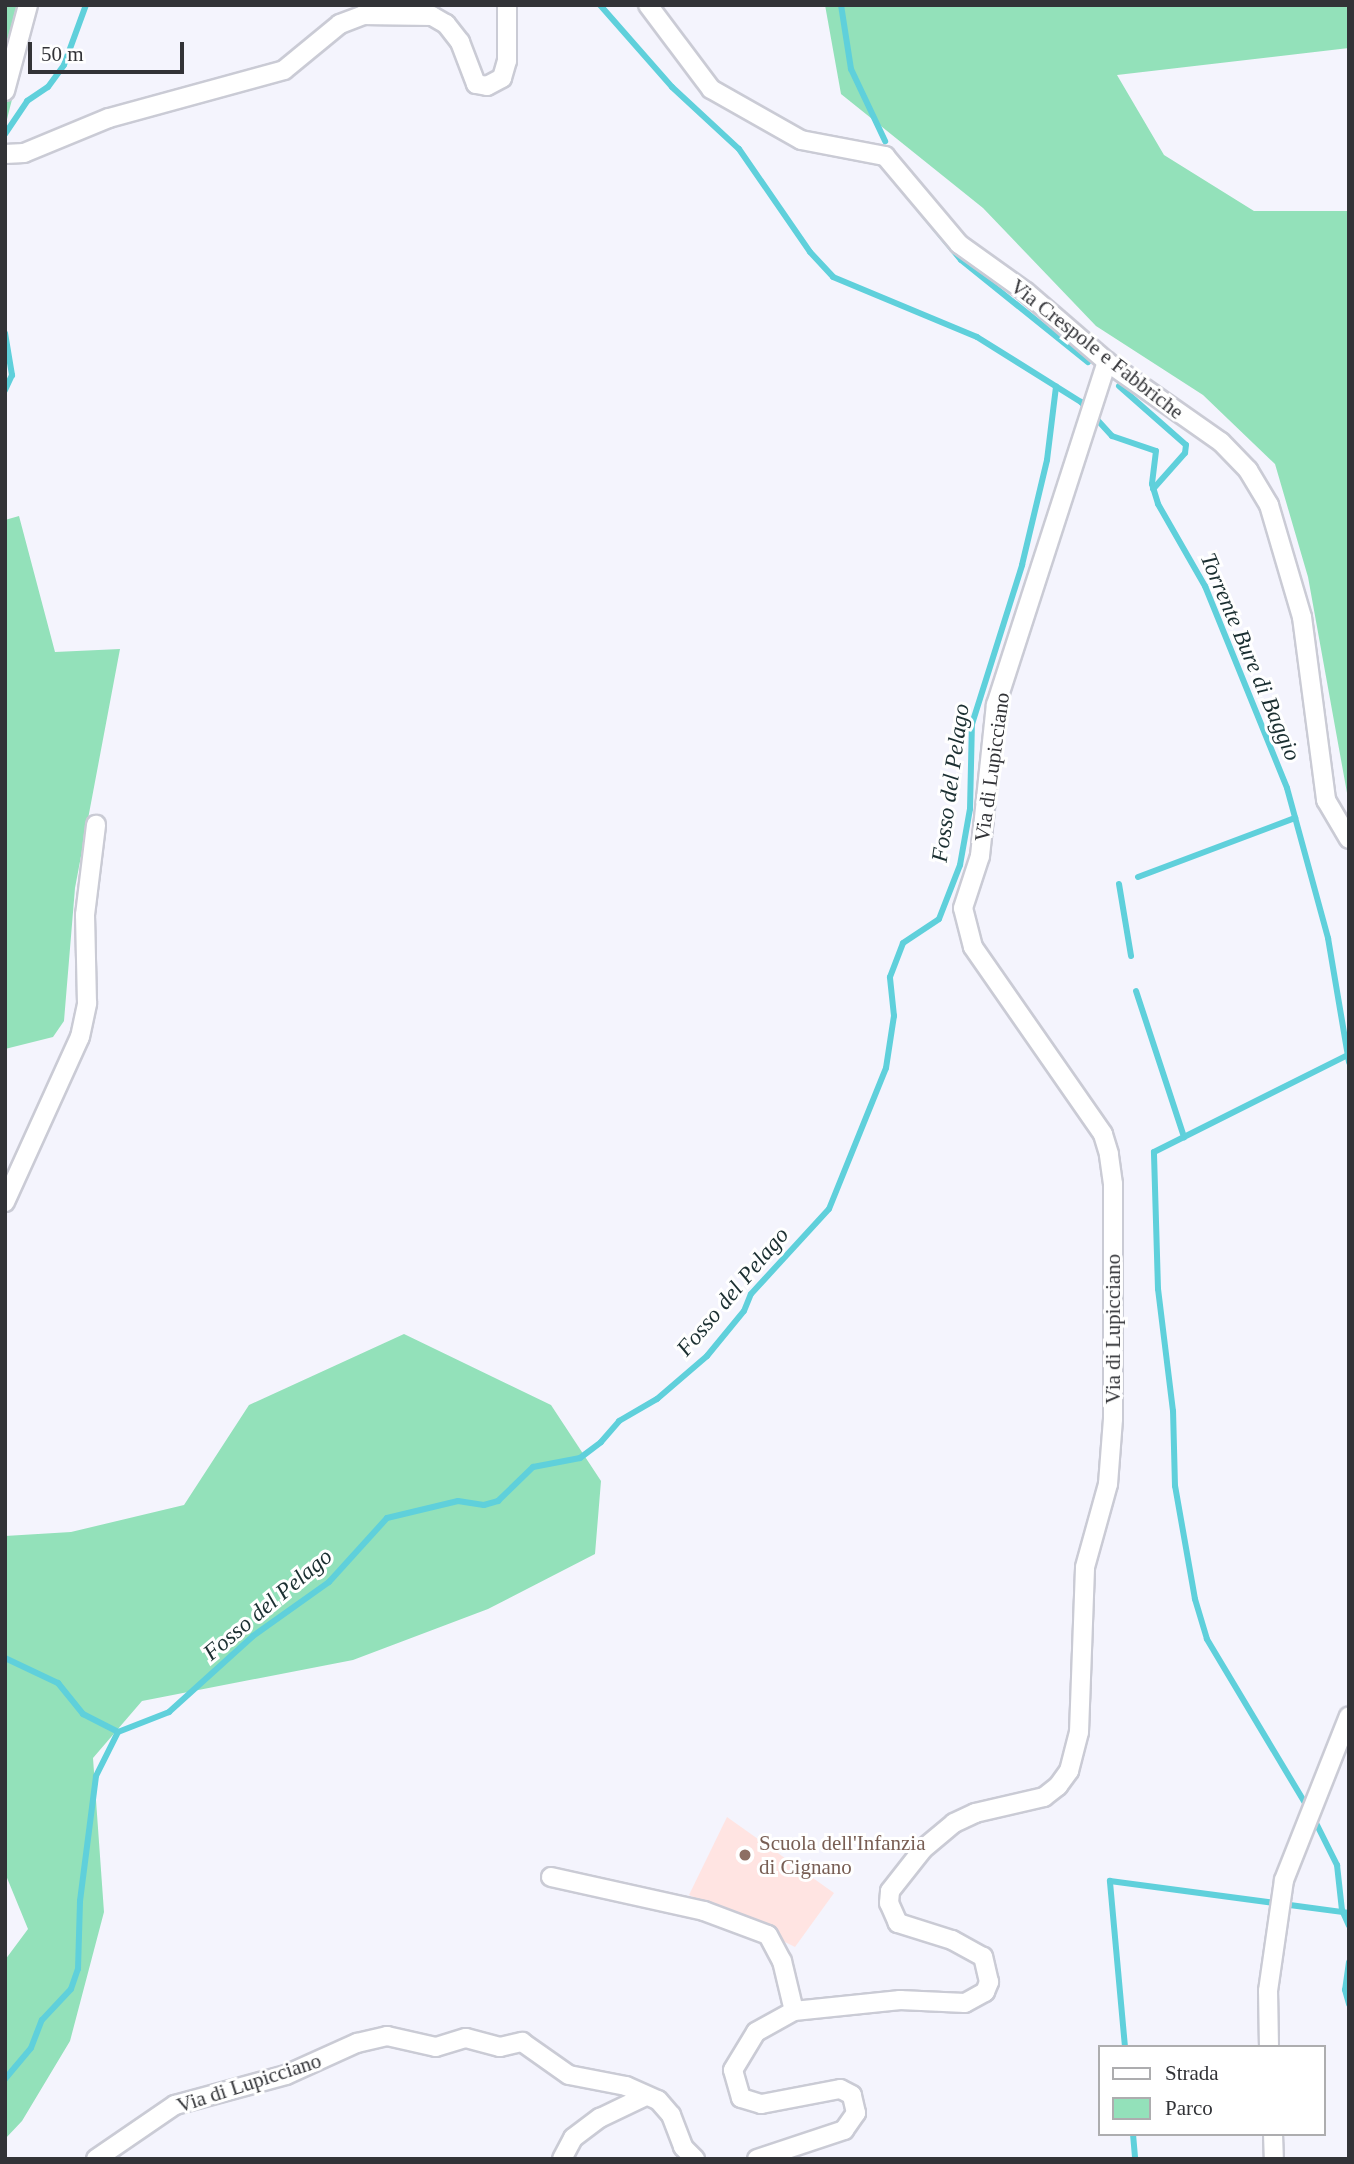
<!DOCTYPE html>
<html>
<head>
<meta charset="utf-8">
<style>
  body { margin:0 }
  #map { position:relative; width:1354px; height:2164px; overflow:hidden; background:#f4f4fd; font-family:"Times New Roman",serif }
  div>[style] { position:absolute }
  .education>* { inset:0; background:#ffe4e2 }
  .green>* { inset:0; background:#93e1ba }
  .stream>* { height:6px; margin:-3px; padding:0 3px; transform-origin:3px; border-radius:3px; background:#5fd0db }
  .roads { filter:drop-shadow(2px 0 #cacbd5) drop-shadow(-2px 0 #cacbd5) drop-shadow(0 2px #cacbd5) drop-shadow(0 -2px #cacbd5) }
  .street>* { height:18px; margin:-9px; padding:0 9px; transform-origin:9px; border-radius:9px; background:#fff }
  .dots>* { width:19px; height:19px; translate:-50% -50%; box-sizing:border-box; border:4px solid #fff; border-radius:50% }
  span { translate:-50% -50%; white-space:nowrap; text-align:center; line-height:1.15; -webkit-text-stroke:6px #fff; paint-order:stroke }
  .street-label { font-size:21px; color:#323337 }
  .education-label { font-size:21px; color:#785e54 }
  .left { translate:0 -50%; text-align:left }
  .water-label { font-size:23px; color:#1b2f31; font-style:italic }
  .frame { position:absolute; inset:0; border:7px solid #323337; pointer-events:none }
  .legend { position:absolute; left:1098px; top:2045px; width:228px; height:91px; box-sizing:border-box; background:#fff; border:2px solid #adadaf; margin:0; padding:9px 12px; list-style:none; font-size:21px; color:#323337 }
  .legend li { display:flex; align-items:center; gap:14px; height:35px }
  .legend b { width:35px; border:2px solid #adadaf }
  .scale { position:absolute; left:28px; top:42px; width:156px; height:32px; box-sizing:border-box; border:4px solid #323337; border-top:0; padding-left:9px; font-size:21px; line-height:24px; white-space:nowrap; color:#323337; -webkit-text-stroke:5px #fff; paint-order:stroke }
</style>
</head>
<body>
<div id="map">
  <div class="education">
    <i style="clip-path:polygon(727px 1817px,834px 1893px,795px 1947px,689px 1895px)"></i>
  </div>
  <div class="green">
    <i style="clip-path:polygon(5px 5px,36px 5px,5px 127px)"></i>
    <i style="clip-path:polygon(825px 5px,1349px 5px,1349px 48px,1117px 75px,1164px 155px,1254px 211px,1349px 211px,1349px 804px,1308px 577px,1275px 464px,1203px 395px,1096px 326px,983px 208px,841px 94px)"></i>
    <i style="clip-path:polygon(19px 516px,55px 652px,120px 649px,75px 888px,64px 1021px,53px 1037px,5px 1049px,5px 520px)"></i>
    <i style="clip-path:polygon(404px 1334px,551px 1405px,601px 1481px,595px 1554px,488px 1609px,353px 1660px,142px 1701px,93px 1758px,104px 1912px,70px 2041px,22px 2121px,5px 2139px,5px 1960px,28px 1929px,5px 1873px,5px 1536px,71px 1532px,184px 1505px,249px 1405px)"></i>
  </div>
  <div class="stream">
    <i style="left:600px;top:5px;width:109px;rotate:48.7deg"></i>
    <i style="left:672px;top:87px;width:91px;rotate:42.8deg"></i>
    <i style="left:739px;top:149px;width:125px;rotate:55.4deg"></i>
    <i style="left:810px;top:252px;width:34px;rotate:47deg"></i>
    <i style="left:833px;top:277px;width:156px;rotate:22.6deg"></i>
    <i style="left:977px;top:337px;width:123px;rotate:32deg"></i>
    <i style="left:1081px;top:402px;width:46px;rotate:47.6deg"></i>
    <i style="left:1112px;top:436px;width:46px;rotate:18.8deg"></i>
    <i style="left:1156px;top:451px;width:33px;rotate:97deg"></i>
    <i style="left:1152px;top:484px;width:21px;rotate:73deg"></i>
    <i style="left:1158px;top:504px;width:95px;rotate:60.2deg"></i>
    <i style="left:1205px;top:586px;width:218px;rotate:67.9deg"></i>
    <i style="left:1287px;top:788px;width:156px;rotate:74.7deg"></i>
    <i style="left:1328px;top:938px;width:126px;rotate:80.4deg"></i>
    <i style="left:841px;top:5px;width:65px;rotate:81.1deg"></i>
    <i style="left:851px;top:69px;width:80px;rotate:64.7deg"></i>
    <i style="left:5px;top:134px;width:40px;rotate:-56deg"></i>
    <i style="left:27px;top:101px;width:25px;rotate:-34deg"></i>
    <i style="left:48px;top:87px;width:27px;rotate:-54deg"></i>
    <i style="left:64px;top:65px;width:64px;rotate:-69.9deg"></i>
    <i style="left:919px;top:209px;width:66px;rotate:50.5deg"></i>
    <i style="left:961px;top:260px;width:163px;rotate:38.8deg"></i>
    <i style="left:5px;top:333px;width:43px;rotate:80.5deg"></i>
    <i style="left:12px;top:375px;width:17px;rotate:115deg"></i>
    <i style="left:1119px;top:386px;width:89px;rotate:41.4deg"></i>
    <i style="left:1186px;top:445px;width:8px;rotate:97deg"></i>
    <i style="left:1185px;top:453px;width:48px;rotate:131.6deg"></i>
    <i style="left:1138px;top:877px;width:168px;rotate:-20.6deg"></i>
    <i style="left:1119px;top:884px;width:73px;rotate:80.5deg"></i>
    <i style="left:1136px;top:991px;width:154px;rotate:71.8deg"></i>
    <i style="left:5px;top:1658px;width:59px;rotate:25.3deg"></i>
    <i style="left:58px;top:1683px;width:40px;rotate:51deg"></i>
    <i style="left:83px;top:1714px;width:39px;rotate:27deg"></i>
    <i style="left:1308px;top:1808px;width:197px;rotate:-120.9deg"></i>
    <i style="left:1207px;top:1639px;width:42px;rotate:-106.7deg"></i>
    <i style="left:1195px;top:1599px;width:115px;rotate:-100deg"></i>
    <i style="left:1175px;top:1486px;width:75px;rotate:-91.5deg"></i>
    <i style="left:1173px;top:1411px;width:123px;rotate:-97deg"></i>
    <i style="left:1158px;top:1289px;width:137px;rotate:-91.7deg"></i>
    <i style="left:1154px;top:1152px;width:217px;rotate:-26.6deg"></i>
    <i style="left:1313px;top:1817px;width:54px;rotate:63.4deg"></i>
    <i style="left:1337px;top:1865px;width:45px;rotate:83.7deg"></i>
    <i style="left:1342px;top:1910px;width:17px;rotate:66deg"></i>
    <i style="left:1349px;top:1962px;width:28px;rotate:98deg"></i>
    <i style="left:1345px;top:1990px;width:15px;rotate:74deg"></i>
    <i style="left:1125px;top:2047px;width:167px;rotate:-95.2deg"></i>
    <i style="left:1110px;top:1881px;width:241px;rotate:7.6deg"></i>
    <i style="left:5px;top:2079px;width:40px;rotate:-50deg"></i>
    <i style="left:31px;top:2048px;width:30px;rotate:-69deg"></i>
    <i style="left:42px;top:2020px;width:42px;rotate:-46.9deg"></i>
    <i style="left:71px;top:1989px;width:21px;rotate:-71deg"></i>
    <i style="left:78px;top:1969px;width:68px;rotate:-88.3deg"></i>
    <i style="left:80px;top:1901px;width:126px;rotate:-82.7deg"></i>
    <i style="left:96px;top:1776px;width:49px;rotate:-63.4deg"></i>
    <i style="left:118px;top:1732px;width:55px;rotate:-21.4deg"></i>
    <i style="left:169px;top:1712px;width:113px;rotate:-42.1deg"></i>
    <i style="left:253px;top:1636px;width:93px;rotate:-35.4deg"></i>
    <i style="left:329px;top:1582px;width:86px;rotate:-47.8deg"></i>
    <i style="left:387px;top:1518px;width:73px;rotate:-13.5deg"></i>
    <i style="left:458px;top:1501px;width:26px;rotate:9deg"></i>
    <i style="left:484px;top:1505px;width:15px;rotate:-16deg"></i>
    <i style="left:498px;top:1501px;width:49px;rotate:-44.2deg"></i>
    <i style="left:533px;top:1467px;width:48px;rotate:-10.8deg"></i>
    <i style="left:580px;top:1458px;width:26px;rotate:-37deg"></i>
    <i style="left:601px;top:1442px;width:28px;rotate:-49deg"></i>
    <i style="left:619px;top:1421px;width:44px;rotate:-30.1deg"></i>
    <i style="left:657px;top:1399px;width:66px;rotate:-40.7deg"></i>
    <i style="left:707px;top:1356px;width:58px;rotate:-50.6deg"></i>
    <i style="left:744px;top:1311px;width:18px;rotate:-68deg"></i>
    <i style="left:751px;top:1294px;width:115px;rotate:-47.5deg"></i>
    <i style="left:829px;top:1209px;width:152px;rotate:-68deg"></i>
    <i style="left:886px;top:1068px;width:53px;rotate:-81.3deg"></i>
    <i style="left:894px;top:1016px;width:39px;rotate:-96deg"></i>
    <i style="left:890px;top:977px;width:36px;rotate:-69deg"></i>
    <i style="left:903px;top:943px;width:43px;rotate:-33.7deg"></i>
    <i style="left:939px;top:919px;width:58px;rotate:-68.7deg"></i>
    <i style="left:960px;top:865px;width:57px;rotate:-79.9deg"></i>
    <i style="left:970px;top:809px;width:85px;rotate:-88.7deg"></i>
    <i style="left:972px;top:724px;width:167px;rotate:-72.5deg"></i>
    <i style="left:1022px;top:565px;width:108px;rotate:-76.6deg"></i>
    <i style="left:1047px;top:460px;width:74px;rotate:-83deg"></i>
    <i style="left:1133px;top:2134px;width:25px;rotate:85deg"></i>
  </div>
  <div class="roads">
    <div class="street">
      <i style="left:648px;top:5px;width:105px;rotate:53.1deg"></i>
      <i style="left:711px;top:89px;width:103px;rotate:29.5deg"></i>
      <i style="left:801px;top:140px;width:86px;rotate:10.8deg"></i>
      <i style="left:885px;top:156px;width:115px;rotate:49.9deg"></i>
      <i style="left:959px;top:244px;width:82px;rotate:35.6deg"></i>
      <i style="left:1026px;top:292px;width:107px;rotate:40.8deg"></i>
      <i style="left:1107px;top:362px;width:139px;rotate:35.1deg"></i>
      <i style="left:1221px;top:442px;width:39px;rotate:46deg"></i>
      <i style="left:1248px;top:470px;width:41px;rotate:59deg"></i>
      <i style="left:1269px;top:505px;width:117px;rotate:73.6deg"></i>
      <i style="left:1302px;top:617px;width:185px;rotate:82.5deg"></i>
      <i style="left:1326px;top:800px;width:45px;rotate:59.5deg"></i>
      <i style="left:5px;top:91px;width:89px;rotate:-75deg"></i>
      <i style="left:5px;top:154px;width:19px;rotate:-3deg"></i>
      <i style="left:24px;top:153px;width:92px;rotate:-22.4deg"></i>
      <i style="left:109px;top:118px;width:181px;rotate:-15.3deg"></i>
      <i style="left:284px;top:70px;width:72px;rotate:-39.4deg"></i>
      <i style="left:340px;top:24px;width:25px;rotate:-21deg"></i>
      <i style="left:363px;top:15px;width:69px;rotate:0.8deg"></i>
      <i style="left:432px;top:16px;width:16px;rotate:30deg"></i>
      <i style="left:446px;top:24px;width:23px;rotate:52deg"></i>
      <i style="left:460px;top:42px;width:45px;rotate:69.1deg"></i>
      <i style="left:476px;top:84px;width:11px;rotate:10deg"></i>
      <i style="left:487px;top:86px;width:17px;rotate:-28deg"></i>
      <i style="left:502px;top:78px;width:18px;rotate:-74deg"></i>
      <i style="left:507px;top:61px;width:56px;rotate:-90deg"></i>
      <i style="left:5px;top:1202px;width:181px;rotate:-65.6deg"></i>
      <i style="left:80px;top:1037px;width:35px;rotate:-78deg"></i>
      <i style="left:87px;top:1003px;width:88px;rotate:-91.3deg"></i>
      <i style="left:85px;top:915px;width:91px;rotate:-83deg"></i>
      <i style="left:551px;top:1877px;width:157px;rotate:12.5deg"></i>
      <i style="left:704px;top:1911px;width:68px;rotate:20.6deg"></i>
      <i style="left:768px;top:1935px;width:30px;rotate:62deg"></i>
      <i style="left:782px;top:1961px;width:51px;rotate:76.5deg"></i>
      <i style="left:1269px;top:2047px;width:56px;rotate:-91deg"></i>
      <i style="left:1268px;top:1991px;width:112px;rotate:-81.8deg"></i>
      <i style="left:1284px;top:1880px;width:176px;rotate:-68.4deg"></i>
      <i style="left:1273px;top:2134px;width:25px;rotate:88deg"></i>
      <i style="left:96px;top:2159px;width:96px;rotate:-34.4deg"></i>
      <i style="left:175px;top:2105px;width:115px;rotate:-15.1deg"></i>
      <i style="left:286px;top:2075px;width:78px;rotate:-24.3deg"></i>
      <i style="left:357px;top:2043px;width:31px;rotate:-13deg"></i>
      <i style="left:387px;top:2036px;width:50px;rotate:12.7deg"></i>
      <i style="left:436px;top:2047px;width:31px;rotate:-17deg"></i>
      <i style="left:466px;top:2038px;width:35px;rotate:15deg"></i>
      <i style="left:500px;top:2047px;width:23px;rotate:-13deg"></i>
      <i style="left:522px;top:2042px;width:57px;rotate:35.1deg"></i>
      <i style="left:569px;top:2075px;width:58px;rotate:10.9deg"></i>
      <i style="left:626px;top:2086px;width:35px;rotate:24deg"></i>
      <i style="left:658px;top:2100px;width:20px;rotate:49deg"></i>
      <i style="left:671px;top:2115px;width:34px;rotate:69deg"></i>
      <i style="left:683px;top:2147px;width:17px;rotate:45deg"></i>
      <i style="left:562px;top:2159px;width:24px;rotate:-62deg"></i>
      <i style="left:573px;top:2138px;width:34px;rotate:-37deg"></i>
      <i style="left:600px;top:2118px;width:51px;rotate:-25.6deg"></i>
      <i style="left:757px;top:2159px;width:92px;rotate:-18.4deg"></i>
      <i style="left:844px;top:2130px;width:21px;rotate:-55deg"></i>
      <i style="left:856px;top:2113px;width:18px;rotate:-103deg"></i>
      <i style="left:852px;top:2095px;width:13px;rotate:-153deg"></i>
      <i style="left:840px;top:2089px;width:80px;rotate:169.2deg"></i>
      <i style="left:761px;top:2104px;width:21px;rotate:-163deg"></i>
      <i style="left:741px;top:2098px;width:29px;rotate:-106deg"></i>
      <i style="left:733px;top:2070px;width:44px;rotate:-58.8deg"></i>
      <i style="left:756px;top:2032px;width:43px;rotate:-28.9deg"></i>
      <i style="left:794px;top:2011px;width:107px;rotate:-5.9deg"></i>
      <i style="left:900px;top:2000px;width:65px;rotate:2.6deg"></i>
      <i style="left:965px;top:2003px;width:23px;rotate:-29deg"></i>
      <i style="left:985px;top:1992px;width:11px;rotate:-68deg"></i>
      <i style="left:989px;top:1982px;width:26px;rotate:-103deg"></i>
      <i style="left:983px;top:1957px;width:35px;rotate:-151deg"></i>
      <i style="left:952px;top:1940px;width:57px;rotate:-162.5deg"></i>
      <i style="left:898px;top:1923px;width:22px;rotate:-114deg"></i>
      <i style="left:889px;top:1903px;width:12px;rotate:-85deg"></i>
      <i style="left:890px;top:1891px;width:53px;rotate:-51.8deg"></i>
      <i style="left:923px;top:1849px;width:40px;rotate:-40deg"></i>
      <i style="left:954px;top:1823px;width:23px;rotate:-25deg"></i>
      <i style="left:975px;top:1813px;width:71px;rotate:-13.1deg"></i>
      <i style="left:1044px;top:1797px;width:18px;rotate:-38deg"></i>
      <i style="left:1058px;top:1786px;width:19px;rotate:-54deg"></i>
      <i style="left:1069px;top:1771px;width:40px;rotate:-75.6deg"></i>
      <i style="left:1079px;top:1732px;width:165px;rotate:-87.9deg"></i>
      <i style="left:1085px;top:1567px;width:86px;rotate:-74.5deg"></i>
      <i style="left:1108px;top:1484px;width:65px;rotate:-85.6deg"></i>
      <i style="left:1113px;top:1419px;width:235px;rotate:-90deg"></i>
      <i style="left:1113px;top:1184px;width:30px;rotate:-98deg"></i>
      <i style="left:1109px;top:1154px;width:21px;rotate:-107deg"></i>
      <i style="left:1103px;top:1134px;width:228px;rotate:-124.8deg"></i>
      <i style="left:973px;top:947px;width:40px;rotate:-104.4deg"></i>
      <i style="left:963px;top:908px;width:55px;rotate:-71.9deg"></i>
      <i style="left:980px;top:856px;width:152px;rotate:-84deg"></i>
      <i style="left:996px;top:705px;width:361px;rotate:-72.1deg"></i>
    </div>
  </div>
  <div class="dots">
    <i style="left:745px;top:1855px;background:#8d6e63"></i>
  </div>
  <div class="street-label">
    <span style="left:1097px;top:349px;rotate:38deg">Via Crespole e Fabbriche</span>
    <span style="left:992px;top:767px;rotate:-82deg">Via di Lupicciano</span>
    <span style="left:1113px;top:1329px;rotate:-90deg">Via di Lupicciano</span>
    <span style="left:249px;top:2083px;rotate:-18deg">Via di Lupicciano</span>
  </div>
  <div class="education-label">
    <span class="left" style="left:759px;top:1855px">Scuola dell'Infanzia<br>di Cignano</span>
  </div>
  <div class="water-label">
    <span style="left:1250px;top:657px;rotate:67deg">Torrente Bure di Baggio</span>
    <span style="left:951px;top:783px;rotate:-82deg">Fosso del Pelago</span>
    <span style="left:733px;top:1292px;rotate:-50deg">Fosso del Pelago</span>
    <span style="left:268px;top:1605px;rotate:-40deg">Fosso del Pelago</span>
  </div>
  <div class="frame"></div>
  <ul class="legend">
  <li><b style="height:9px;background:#fff"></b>Strada</li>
  <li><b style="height:19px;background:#93e1ba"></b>Parco</li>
  </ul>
  <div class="scale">50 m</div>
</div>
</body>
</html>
